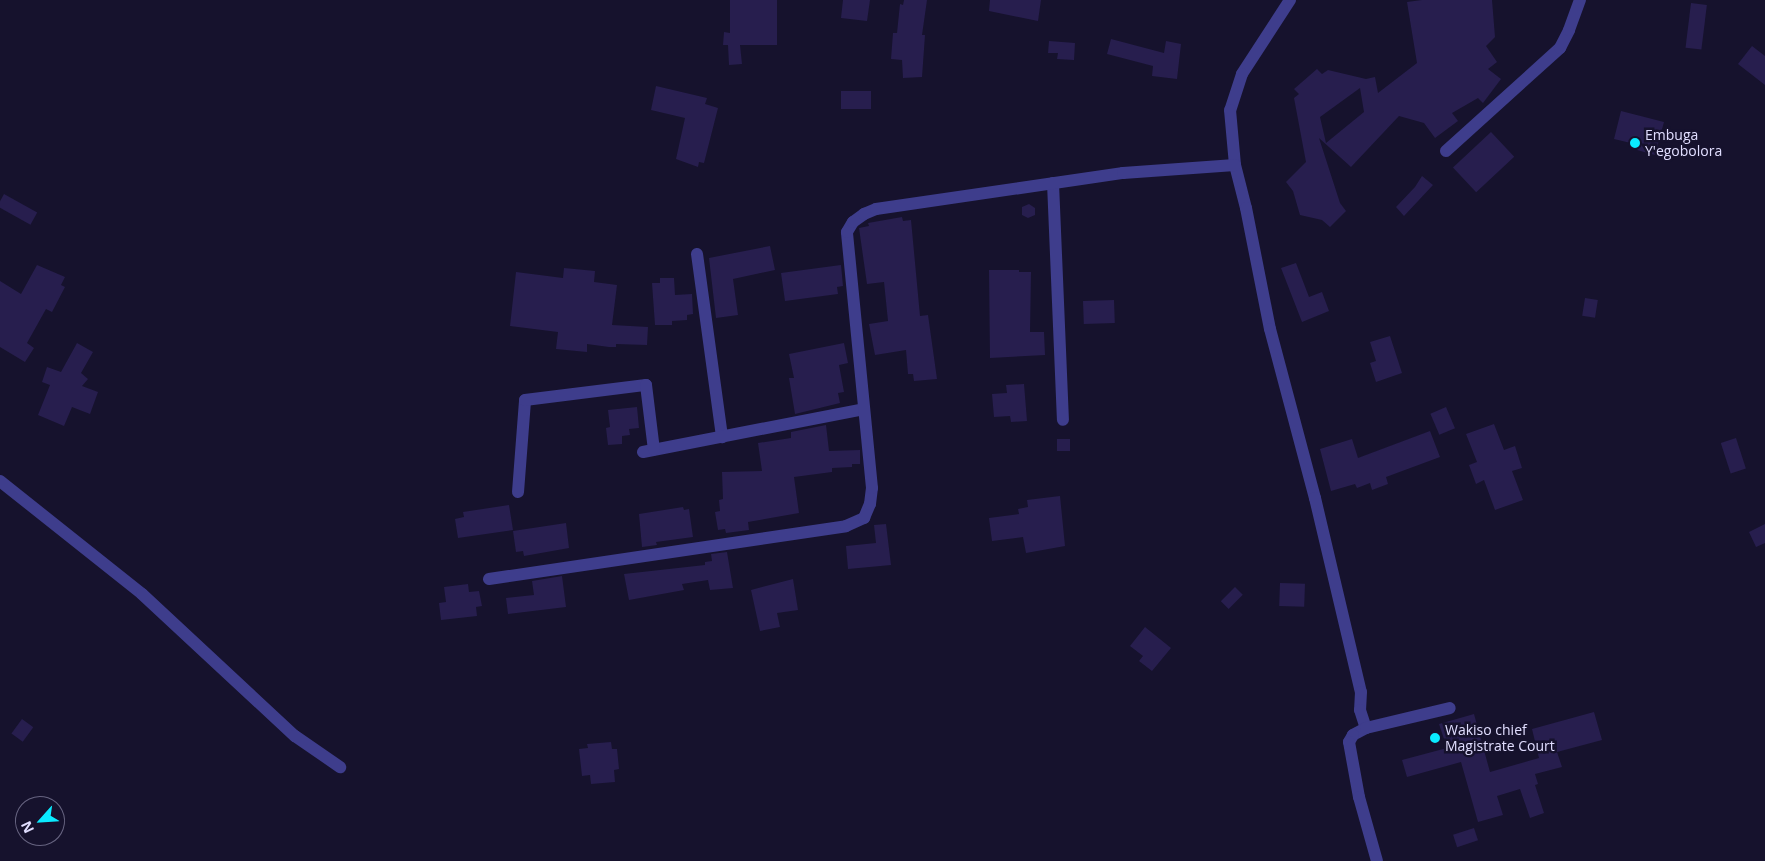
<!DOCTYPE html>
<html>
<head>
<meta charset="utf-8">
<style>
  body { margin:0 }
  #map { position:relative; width:1765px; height:861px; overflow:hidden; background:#16122d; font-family:"Open Sans",sans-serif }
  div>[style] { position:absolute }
  .building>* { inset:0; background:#271e4e; transform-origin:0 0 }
  .street>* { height:12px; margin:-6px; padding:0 6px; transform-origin:6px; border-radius:6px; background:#3e3d8c }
  .dots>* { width:14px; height:14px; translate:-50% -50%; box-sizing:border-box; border:2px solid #16122d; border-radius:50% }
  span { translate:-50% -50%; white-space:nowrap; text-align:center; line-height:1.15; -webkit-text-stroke:5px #16122d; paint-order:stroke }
  .poi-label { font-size:14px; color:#e1deff }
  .left { translate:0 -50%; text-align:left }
  .north { position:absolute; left:15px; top:796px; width:50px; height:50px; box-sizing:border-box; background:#16122d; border:1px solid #676481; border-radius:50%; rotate:244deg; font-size:14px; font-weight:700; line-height:20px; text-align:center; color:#e1deff }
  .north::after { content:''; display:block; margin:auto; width:18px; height:22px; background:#0aebff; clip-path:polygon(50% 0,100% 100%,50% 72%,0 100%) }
</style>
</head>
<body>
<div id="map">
  <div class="building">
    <i style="clip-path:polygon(730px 0,777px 0,777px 45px,740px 45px,742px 64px,729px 65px,728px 45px,723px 45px,724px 32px,730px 33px)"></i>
    <i style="clip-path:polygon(843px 0,870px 0,867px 21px,841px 18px)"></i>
    <i style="clip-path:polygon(904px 0,927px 0,922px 35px,925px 35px,922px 77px,903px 78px,902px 60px,891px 59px,893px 33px,897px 33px,900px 4px,903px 5px)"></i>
    <i style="clip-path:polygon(990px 0,1041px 0,1038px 21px,989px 11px)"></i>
    <i style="clip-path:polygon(evenodd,1422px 0,1492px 0,1495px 37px,1486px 46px,1497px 62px,1488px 69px,1501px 79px,1483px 103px,1478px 98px,1452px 113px,1458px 121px,1435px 138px,1424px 123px,1399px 116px,1351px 167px,1319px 138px,1340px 203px,1346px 211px,1330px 227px,1322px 220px,1300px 215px,1293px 191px,1286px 182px,1306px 162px,1294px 98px,1299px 94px,1294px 89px,1317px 69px,1322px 74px,1328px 70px,1366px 79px,1375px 77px,1378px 93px,1417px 63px,1407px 2px,1422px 0,1360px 88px,1364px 112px,1326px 143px,1320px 117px,1360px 88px)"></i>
    <i style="left:1691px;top:3px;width:16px;height:45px;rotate:7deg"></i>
    <i style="clip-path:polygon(1111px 39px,1164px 53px,1166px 41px,1181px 44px,1177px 79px,1152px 76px,1153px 66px,1107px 54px)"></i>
    <i style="clip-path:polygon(1049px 41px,1075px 43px,1074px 60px,1057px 59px,1058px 53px,1048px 53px)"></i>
    <i style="clip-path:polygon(1752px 46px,1765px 56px,1765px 85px,1738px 64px)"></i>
    <i style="clip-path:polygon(656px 86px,707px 98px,705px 104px,718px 108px,704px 163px,699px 162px,698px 167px,676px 159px,685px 118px,651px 110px)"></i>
    <i style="left:871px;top:91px;width:18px;height:30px;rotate:90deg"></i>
    <i style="clip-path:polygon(1621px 111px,1664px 122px,1655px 155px,1637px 150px,1639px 145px,1614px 139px)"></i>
    <i style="left:1491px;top:132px;width:34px;height:52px;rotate:47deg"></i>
    <i style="clip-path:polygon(1422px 176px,1433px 185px,1404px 216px,1396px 207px,1415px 187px)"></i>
    <i style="left:4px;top:194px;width:38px;height:14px;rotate:29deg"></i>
    <i style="clip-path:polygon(1029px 204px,1035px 208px,1035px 215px,1028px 218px,1022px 215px,1022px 207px)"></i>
    <i style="clip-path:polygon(902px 217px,903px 221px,911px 220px,920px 316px,928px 315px,937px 379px,914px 381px,913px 374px,908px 374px,906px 350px,875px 355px,869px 324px,888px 321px,884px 282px,867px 284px,859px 228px,869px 226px,868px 223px)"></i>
    <i style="clip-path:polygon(770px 246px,775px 270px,733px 279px,738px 315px,716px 318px,709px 258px)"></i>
    <i style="clip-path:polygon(1296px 263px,1309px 297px,1322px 292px,1329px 311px,1302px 322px,1281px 268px)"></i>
    <i style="clip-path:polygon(37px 265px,65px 277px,61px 285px,65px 287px,52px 312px,46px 309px,27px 343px,34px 348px,25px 362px,0 347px,0 281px,21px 294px)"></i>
    <i style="clip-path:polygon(841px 265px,843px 286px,837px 287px,838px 294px,785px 301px,781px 273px)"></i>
    <i style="clip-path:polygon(564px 268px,595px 271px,594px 282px,617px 285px,612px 325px,648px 327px,647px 345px,616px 344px,616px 347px,609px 347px,587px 344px,587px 352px,556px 349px,558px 332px,510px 326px,516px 272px,563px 278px)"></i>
    <i style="clip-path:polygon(989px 270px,1019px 270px,1019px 272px,1031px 272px,1030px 332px,1044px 332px,1045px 355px,990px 358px)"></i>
    <i style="clip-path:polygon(660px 278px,674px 278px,675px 295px,692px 294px,693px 314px,687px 315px,687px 320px,672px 321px,672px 325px,655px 325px,652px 283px,660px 283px)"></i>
    <i style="left:1585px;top:298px;width:13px;height:18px;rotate:9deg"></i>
    <i style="left:1114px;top:300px;width:23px;height:31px;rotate:88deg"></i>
    <i style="clip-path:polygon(1390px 336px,1402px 373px,1376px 382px,1370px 363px,1376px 361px,1370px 342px)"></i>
    <i style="clip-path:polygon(77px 343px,93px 352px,81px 373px,88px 379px,82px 386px,98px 392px,90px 414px,72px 407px,64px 426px,38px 415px,50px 385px,42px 382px,47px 367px,61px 372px)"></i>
    <i style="clip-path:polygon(844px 343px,848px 363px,839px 365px,844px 392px,838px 393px,840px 403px,795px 414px,789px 378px,794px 378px,789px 354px)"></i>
    <i style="clip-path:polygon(1024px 384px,1027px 421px,1011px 422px,1010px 416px,994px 417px,992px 394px,1007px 393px,1006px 385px)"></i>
    <i style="clip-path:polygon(637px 407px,639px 428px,629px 429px,630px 435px,622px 436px,622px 444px,608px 445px,606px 428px,610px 427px,608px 410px)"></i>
    <i style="left:1446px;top:407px;width:23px;height:17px;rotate:67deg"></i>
    <i style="clip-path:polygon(1494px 424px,1504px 450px,1515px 446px,1522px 468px,1512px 471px,1523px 500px,1495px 510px,1484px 480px,1476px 484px,1469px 465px,1477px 462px,1466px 434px)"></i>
    <i style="clip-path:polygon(826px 425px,829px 451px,860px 450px,860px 464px,852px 464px,852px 467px,832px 468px,832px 472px,794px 477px,799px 513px,748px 522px,749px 530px,726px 533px,725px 529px,718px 530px,715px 512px,720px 511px,719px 500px,723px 499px,722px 472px,762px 471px,758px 443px,791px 438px,791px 432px)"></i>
    <i style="clip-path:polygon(1430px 431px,1440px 457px,1386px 477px,1388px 484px,1372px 490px,1370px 483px,1357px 488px,1355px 484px,1331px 491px,1320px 449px,1352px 439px,1358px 458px)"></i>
    <i style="left:1736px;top:438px;width:32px;height:16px;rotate:72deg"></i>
    <i style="left:1057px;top:439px;width:13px;height:12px"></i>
    <i style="clip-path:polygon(1060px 496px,1065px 546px,1026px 553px,1023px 537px,992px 541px,989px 518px,1019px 514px,1018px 509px,1028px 507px,1027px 500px)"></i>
    <i style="clip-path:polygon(509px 505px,513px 530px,458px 538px,455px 519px,464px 517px,463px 512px)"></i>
    <i style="clip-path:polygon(683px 507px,684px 510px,689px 509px,693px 537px,656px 542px,657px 545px,642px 547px,639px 514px)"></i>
    <i style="clip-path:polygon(566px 523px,569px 548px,524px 556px,523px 551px,516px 552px,513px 531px)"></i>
    <i style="clip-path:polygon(886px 524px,891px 565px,848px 569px,846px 546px,876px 543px,874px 525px)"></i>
    <i style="clip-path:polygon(1765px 524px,1765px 543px,1756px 547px,1749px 532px)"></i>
    <i style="clip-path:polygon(727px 552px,733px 588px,710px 590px,708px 580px,682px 584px,684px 590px,629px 600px,624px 574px,705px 565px,705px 562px,712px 561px,711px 554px)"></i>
    <i style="clip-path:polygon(562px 576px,566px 607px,508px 614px,506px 598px,534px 595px,532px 581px)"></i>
    <i style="clip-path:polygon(793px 579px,798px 610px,777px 613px,780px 627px,760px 631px,751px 590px)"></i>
    <i style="left:1280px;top:583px;width:25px;height:23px;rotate:2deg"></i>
    <i style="clip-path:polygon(468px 584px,469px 592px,479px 591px,482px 606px,476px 607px,477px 616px,441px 620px,439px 603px,446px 602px,444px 587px)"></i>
    <i style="left:1235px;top:587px;width:11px;height:20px;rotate:45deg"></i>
    <i style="clip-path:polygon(1145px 627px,1171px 648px,1152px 671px,1139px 661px,1143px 656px,1130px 646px)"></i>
    <i style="clip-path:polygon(1594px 712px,1602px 740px,1557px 752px,1562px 767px,1535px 774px,1538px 784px,1535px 785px,1544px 813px,1530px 818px,1520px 789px,1497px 796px,1503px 815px,1478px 822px,1461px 762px,1407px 777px,1402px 760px,1447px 748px,1439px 724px,1474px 714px,1490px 772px,1539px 758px,1532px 729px)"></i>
    <i style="left:22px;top:719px;width:14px;height:18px;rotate:36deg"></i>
    <i style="clip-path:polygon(611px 742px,612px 749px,617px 749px,619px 769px,614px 770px,615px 782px,591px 784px,590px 775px,582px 776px,579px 749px,588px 748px,587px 744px)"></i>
    <i style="left:1474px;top:828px;width:13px;height:22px;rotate:72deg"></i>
  </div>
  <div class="street">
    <i style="left:1290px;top:0;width:88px;rotate:123deg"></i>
    <i style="left:1242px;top:74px;width:38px;rotate:108deg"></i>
    <i style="left:1230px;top:110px;width:55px;rotate:84.8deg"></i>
    <i style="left:1235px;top:165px;width:44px;rotate:75.7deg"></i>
    <i style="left:1246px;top:208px;width:123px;rotate:78.8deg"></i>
    <i style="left:1270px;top:329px;width:175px;rotate:75.1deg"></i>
    <i style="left:1315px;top:498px;width:199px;rotate:76.7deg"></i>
    <i style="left:1361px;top:692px;width:18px;rotate:93deg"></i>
    <i style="left:1360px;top:710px;width:19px;rotate:72deg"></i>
    <i style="left:1366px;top:728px;width:15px;rotate:152deg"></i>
    <i style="left:1353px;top:735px;width:8px;rotate:120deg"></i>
    <i style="left:1349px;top:742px;width:56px;rotate:79.7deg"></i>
    <i style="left:1359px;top:797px;width:66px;rotate:74.3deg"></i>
    <i style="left:1446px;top:151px;width:154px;rotate:-42.1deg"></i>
    <i style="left:1560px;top:48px;width:20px;rotate:-63deg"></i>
    <i style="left:1569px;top:30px;width:32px;rotate:-70deg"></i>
    <i style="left:1053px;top:183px;width:237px;rotate:87.6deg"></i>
    <i style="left:697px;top:254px;width:185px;rotate:82.2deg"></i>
    <i style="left:643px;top:452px;width:225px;rotate:-11deg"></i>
    <i style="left:0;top:481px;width:181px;rotate:38.5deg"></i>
    <i style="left:142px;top:594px;width:209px;rotate:42.9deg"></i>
    <i style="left:295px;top:736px;width:55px;rotate:34.6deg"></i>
    <i style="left:518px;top:492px;width:92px;rotate:-85.6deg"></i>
    <i style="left:525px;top:400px;width:122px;rotate:-7.1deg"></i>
    <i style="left:646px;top:385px;width:65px;rotate:83deg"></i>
    <i style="left:489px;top:579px;width:361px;rotate:-8.4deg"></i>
    <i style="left:846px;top:526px;width:20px;rotate:-24deg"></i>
    <i style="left:864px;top:518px;width:15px;rotate:-67deg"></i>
    <i style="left:870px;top:504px;width:16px;rotate:-83deg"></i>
    <i style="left:872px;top:488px;width:257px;rotate:-95.6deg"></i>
    <i style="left:847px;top:232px;width:12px;rotate:-59deg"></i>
    <i style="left:853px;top:222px;width:14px;rotate:-36deg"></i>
    <i style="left:864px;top:214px;width:13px;rotate:-23deg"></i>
    <i style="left:876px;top:209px;width:250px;rotate:-8.3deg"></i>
    <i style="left:1123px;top:173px;width:112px;rotate:-4.1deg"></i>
    <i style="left:1366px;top:728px;width:86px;rotate:-13.4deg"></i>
  </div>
  <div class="dots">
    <i style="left:1635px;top:143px;background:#0aebff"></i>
    <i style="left:1435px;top:738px;background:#0aebff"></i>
  </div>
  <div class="poi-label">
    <span class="left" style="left:1645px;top:143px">Embuga<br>Y'egobolora</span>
    <span class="left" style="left:1445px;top:738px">Wakiso chief<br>Magistrate Court</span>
  </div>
  <div class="north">N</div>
</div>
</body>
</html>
